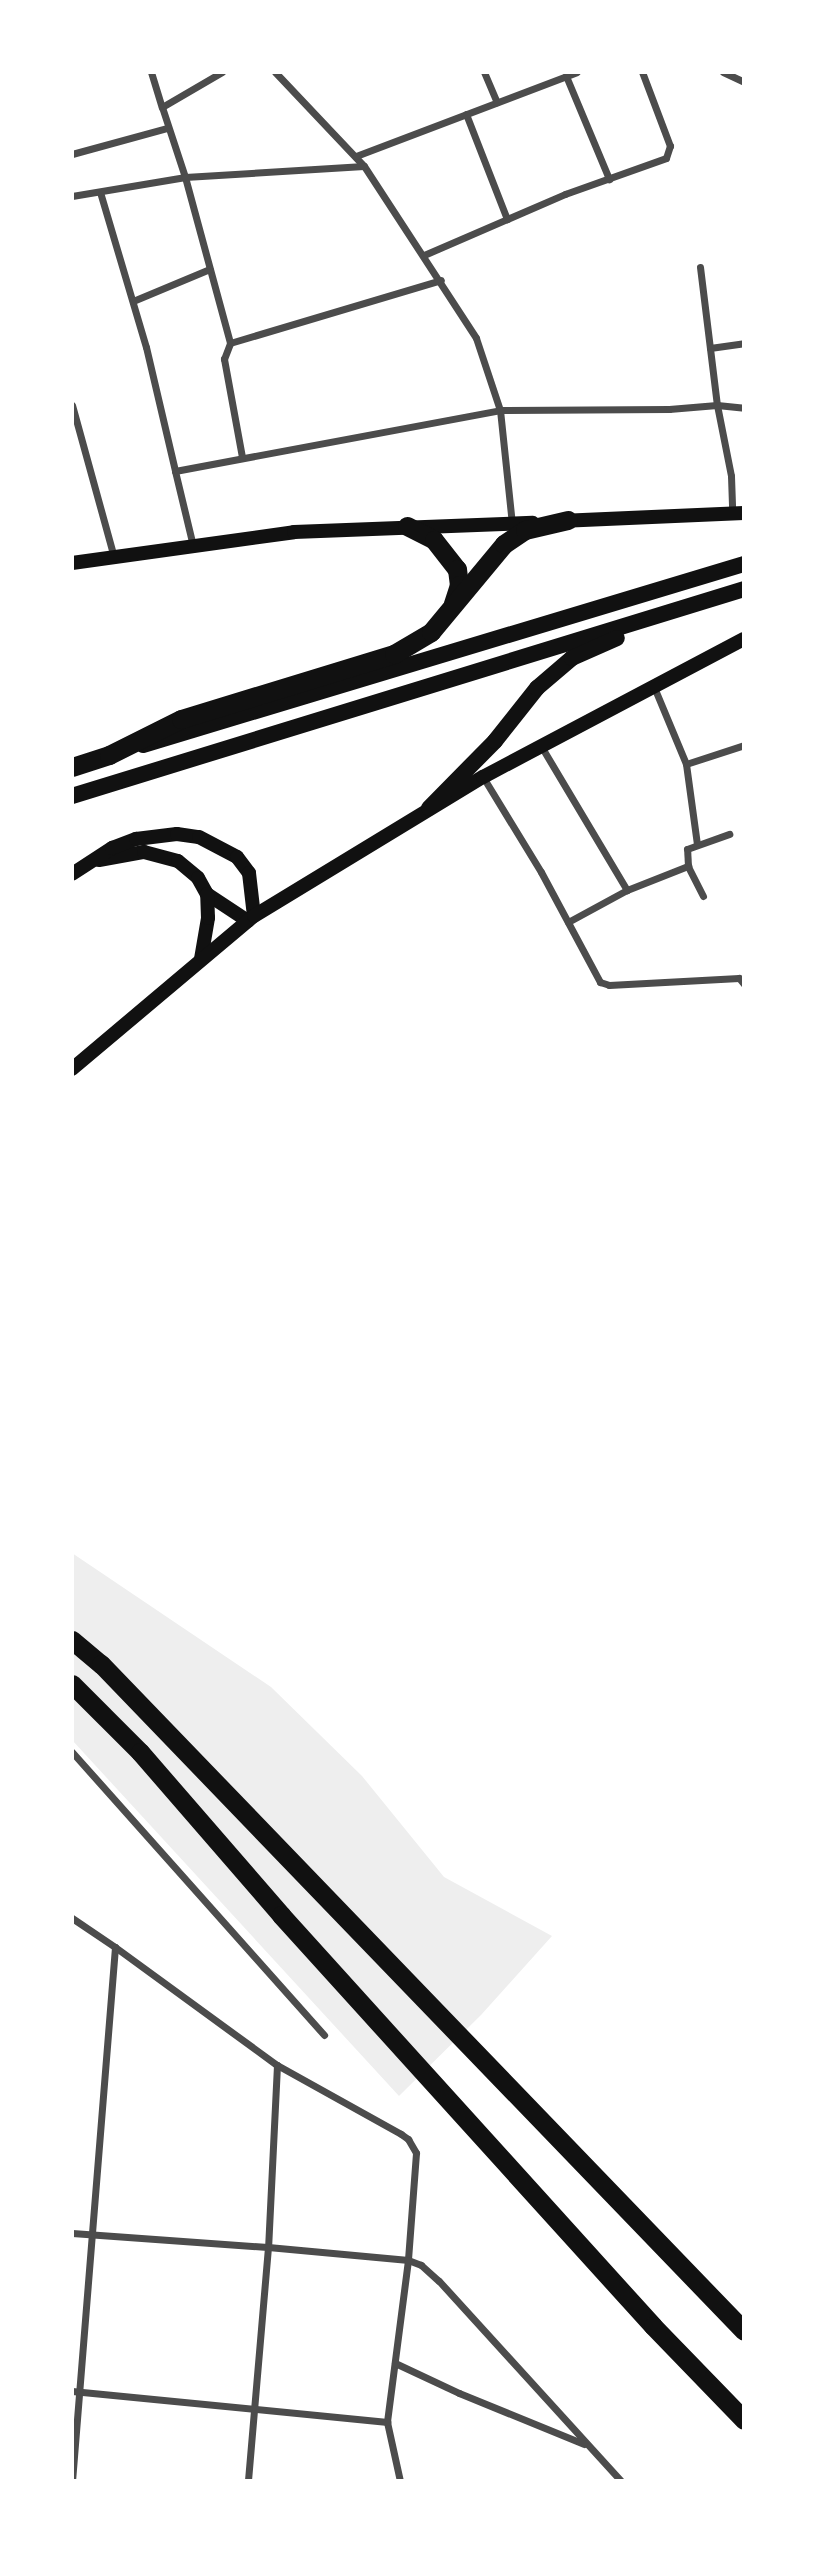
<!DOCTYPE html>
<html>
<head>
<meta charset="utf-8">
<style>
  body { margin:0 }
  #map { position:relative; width:816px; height:2553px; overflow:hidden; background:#fff; font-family:"Open Sans",sans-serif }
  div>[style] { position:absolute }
  .green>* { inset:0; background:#eee }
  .minor>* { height:7px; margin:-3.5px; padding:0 3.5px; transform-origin:3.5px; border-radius:3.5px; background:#4c4c4c }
  .secondary>* { height:14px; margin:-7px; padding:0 7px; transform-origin:7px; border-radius:7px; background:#111 }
  .primary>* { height:16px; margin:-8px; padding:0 8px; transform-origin:8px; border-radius:8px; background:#111 }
  .motorway>* { height:19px; margin:-9.5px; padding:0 9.5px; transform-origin:9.5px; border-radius:9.5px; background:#111 }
  span { translate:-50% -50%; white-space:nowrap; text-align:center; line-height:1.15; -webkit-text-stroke:5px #fff; paint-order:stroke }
  .frame { position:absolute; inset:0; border:74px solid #fff; pointer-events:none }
</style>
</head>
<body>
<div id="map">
  <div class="green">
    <i style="clip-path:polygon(72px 1553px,271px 1687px,362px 1776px,444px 1877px,552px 1936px,481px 2015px,399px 2096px,72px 1740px)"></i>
  </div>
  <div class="minor">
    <i style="left:151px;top:72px;width:37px;rotate:73deg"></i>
    <i style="left:222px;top:72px;width:69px;rotate:149.7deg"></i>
    <i style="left:162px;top:107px;width:74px;rotate:71.8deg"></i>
    <i style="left:185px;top:177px;width:172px;rotate:74.8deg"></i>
    <i style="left:275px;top:72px;width:129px;rotate:46.6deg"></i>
    <i style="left:364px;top:166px;width:205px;rotate:56.9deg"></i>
    <i style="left:476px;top:338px;width:76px;rotate:71.6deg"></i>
    <i style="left:500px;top:410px;width:116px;rotate:84deg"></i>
    <i style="left:484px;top:72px;width:33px;rotate:67deg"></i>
    <i style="left:723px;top:72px;width:23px;rotate:25deg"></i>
    <i style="left:566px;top:76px;width:112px;rotate:67.3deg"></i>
    <i style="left:466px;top:114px;width:113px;rotate:68.7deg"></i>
    <i style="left:72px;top:154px;width:98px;rotate:-15.3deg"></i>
    <i style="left:356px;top:156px;width:236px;rotate:-20.8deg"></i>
    <i style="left:100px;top:192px;width:162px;rotate:73.5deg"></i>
    <i style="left:146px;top:347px;width:127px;rotate:76.8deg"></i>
    <i style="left:175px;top:471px;width:331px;rotate:-10.6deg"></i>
    <i style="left:500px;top:410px;width:169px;rotate:-0.3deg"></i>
    <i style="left:669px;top:409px;width:48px;rotate:-4.8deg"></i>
    <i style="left:717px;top:405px;width:27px;rotate:6deg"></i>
    <i style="left:72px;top:196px;width:115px;rotate:-9.5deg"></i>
    <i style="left:185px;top:177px;width:179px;rotate:-3.5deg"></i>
    <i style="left:424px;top:255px;width:154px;rotate:-23.4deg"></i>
    <i style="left:565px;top:194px;width:107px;rotate:-19.6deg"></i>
    <i style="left:666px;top:158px;width:13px;rotate:-72deg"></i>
    <i style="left:670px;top:146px;width:79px;rotate:-110.7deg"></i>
    <i style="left:700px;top:267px;width:139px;rotate:83deg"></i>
    <i style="left:717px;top:405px;width:72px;rotate:78.8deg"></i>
    <i style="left:731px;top:476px;width:38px;rotate:88deg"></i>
    <i style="left:133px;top:301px;width:83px;rotate:-22.6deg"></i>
    <i style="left:710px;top:348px;width:34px;rotate:-8deg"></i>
    <i style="left:72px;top:405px;width:159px;rotate:74.6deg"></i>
    <i style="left:242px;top:457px;width:100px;rotate:-100.4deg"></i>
    <i style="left:224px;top:359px;width:17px;rotate:-69deg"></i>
    <i style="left:230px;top:343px;width:220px;rotate:-16.6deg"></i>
    <i style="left:175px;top:471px;width:77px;rotate:76.5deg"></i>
    <i style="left:654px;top:687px;width:83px;rotate:67.4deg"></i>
    <i style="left:686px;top:764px;width:81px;rotate:82.2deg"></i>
    <i style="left:541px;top:746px;width:168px;rotate:59.2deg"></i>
    <i style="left:686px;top:764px;width:61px;rotate:-18.1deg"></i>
    <i style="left:483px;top:777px;width:111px;rotate:58.6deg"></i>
    <i style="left:541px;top:872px;width:125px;rotate:61.8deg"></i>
    <i style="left:600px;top:982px;width:9px;rotate:18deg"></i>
    <i style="left:609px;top:985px;width:130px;rotate:-3.1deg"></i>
    <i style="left:739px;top:978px;width:8px;rotate:50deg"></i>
    <i style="left:703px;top:896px;width:34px;rotate:-117deg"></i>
    <i style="left:688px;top:866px;width:17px;rotate:-93deg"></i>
    <i style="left:687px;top:849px;width:45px;rotate:-19.7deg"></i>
    <i style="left:568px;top:922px;width:67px;rotate:-28.5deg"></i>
    <i style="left:627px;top:890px;width:66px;rotate:-21.5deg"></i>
    <i style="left:72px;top:1752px;width:379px;rotate:48.3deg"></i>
    <i style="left:72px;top:1918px;width:52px;rotate:34deg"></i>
    <i style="left:115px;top:1947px;width:536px;rotate:94.6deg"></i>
    <i style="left:115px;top:1947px;width:200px;rotate:36.1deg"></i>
    <i style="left:277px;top:2065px;width:182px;rotate:92.8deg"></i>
    <i style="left:268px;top:2247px;width:235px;rotate:94.9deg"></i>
    <i style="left:277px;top:2065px;width:142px;rotate:29.1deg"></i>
    <i style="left:401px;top:2134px;width:9px;rotate:36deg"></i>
    <i style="left:408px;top:2139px;width:16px;rotate:60deg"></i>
    <i style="left:416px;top:2153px;width:107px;rotate:94.3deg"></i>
    <i style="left:408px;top:2260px;width:163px;rotate:97.4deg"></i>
    <i style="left:387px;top:2422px;width:60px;rotate:77.6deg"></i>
    <i style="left:72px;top:2233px;width:196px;rotate:4.1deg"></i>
    <i style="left:268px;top:2247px;width:141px;rotate:5.3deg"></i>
    <i style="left:408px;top:2260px;width:14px;rotate:21deg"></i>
    <i style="left:421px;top:2265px;width:24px;rotate:42deg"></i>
    <i style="left:439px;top:2281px;width:270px;rotate:47.7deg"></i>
    <i style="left:395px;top:2363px;width:71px;rotate:25.1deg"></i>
    <i style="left:459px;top:2393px;width:135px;rotate:22.2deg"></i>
    <i style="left:72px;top:2391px;width:317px;rotate:5.6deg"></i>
  </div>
  <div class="secondary">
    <i style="left:560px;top:521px;width:184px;rotate:-2.5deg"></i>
    <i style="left:72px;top:563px;width:224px;rotate:-7.9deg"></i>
    <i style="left:294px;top:532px;width:239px;rotate:-2.2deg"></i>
    <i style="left:99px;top:860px;width:46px;rotate:-10.1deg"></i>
    <i style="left:144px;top:852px;width:35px;rotate:15deg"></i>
    <i style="left:178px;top:861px;width:26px;rotate:40deg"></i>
    <i style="left:198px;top:878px;width:18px;rotate:61deg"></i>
    <i style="left:207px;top:894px;width:49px;rotate:33.4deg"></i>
    <i style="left:72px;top:874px;width:48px;rotate:-33deg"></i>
    <i style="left:112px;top:848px;width:26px;rotate:-21deg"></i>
    <i style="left:136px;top:839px;width:41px;rotate:-7deg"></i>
    <i style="left:177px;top:834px;width:22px;rotate:8deg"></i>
    <i style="left:199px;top:837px;width:43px;rotate:27.8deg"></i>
    <i style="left:237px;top:857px;width:20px;rotate:53deg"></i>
    <i style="left:249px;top:873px;width:43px;rotate:83.4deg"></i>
    <i style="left:201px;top:959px;width:42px;rotate:-80.3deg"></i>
    <i style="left:208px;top:918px;width:24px;rotate:-92deg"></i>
    <i style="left:72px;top:1069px;width:238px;rotate:-40.1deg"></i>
    <i style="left:254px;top:916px;width:268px;rotate:-31.3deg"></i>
    <i style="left:483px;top:777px;width:295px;rotate:-27.9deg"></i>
  </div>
  <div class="primary">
    <i style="left:143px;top:745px;width:628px;rotate:-16.76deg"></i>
    <i style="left:72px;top:796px;width:703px;rotate:-17.12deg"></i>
    <i style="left:429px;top:808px;width:94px;rotate:-45.4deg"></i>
    <i style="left:495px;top:741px;width:68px;rotate:-51.6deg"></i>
    <i style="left:537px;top:688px;width:46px;rotate:-40.6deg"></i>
    <i style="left:572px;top:658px;width:49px;rotate:-24deg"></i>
  </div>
  <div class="motorway">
    <i style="left:407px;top:526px;width:30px;rotate:27deg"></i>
    <i style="left:434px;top:540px;width:37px;rotate:52deg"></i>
    <i style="left:457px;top:569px;width:16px;rotate:83deg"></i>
    <i style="left:459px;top:585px;width:20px;rotate:108deg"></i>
    <i style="left:72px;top:767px;width:39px;rotate:-18deg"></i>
    <i style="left:109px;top:755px;width:80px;rotate:-26.6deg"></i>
    <i style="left:181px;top:719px;width:223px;rotate:-17deg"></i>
    <i style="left:394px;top:654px;width:43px;rotate:-30.7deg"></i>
    <i style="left:431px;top:632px;width:114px;rotate:-50.3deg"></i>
    <i style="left:504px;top:544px;width:25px;rotate:-34deg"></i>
    <i style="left:525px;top:530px;width:44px;rotate:-13.1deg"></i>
    <i style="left:72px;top:1640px;width:38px;rotate:40deg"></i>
    <i style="left:101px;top:1664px;width:926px;rotate:46.05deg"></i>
    <i style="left:72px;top:1684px;width:96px;rotate:45deg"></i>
    <i style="left:140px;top:1752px;width:216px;rotate:49.1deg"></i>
    <i style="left:281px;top:1915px;width:554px;rotate:47.85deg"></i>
    <i style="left:653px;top:2326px;width:131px;rotate:45.9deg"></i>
  </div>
  <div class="frame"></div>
</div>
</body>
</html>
